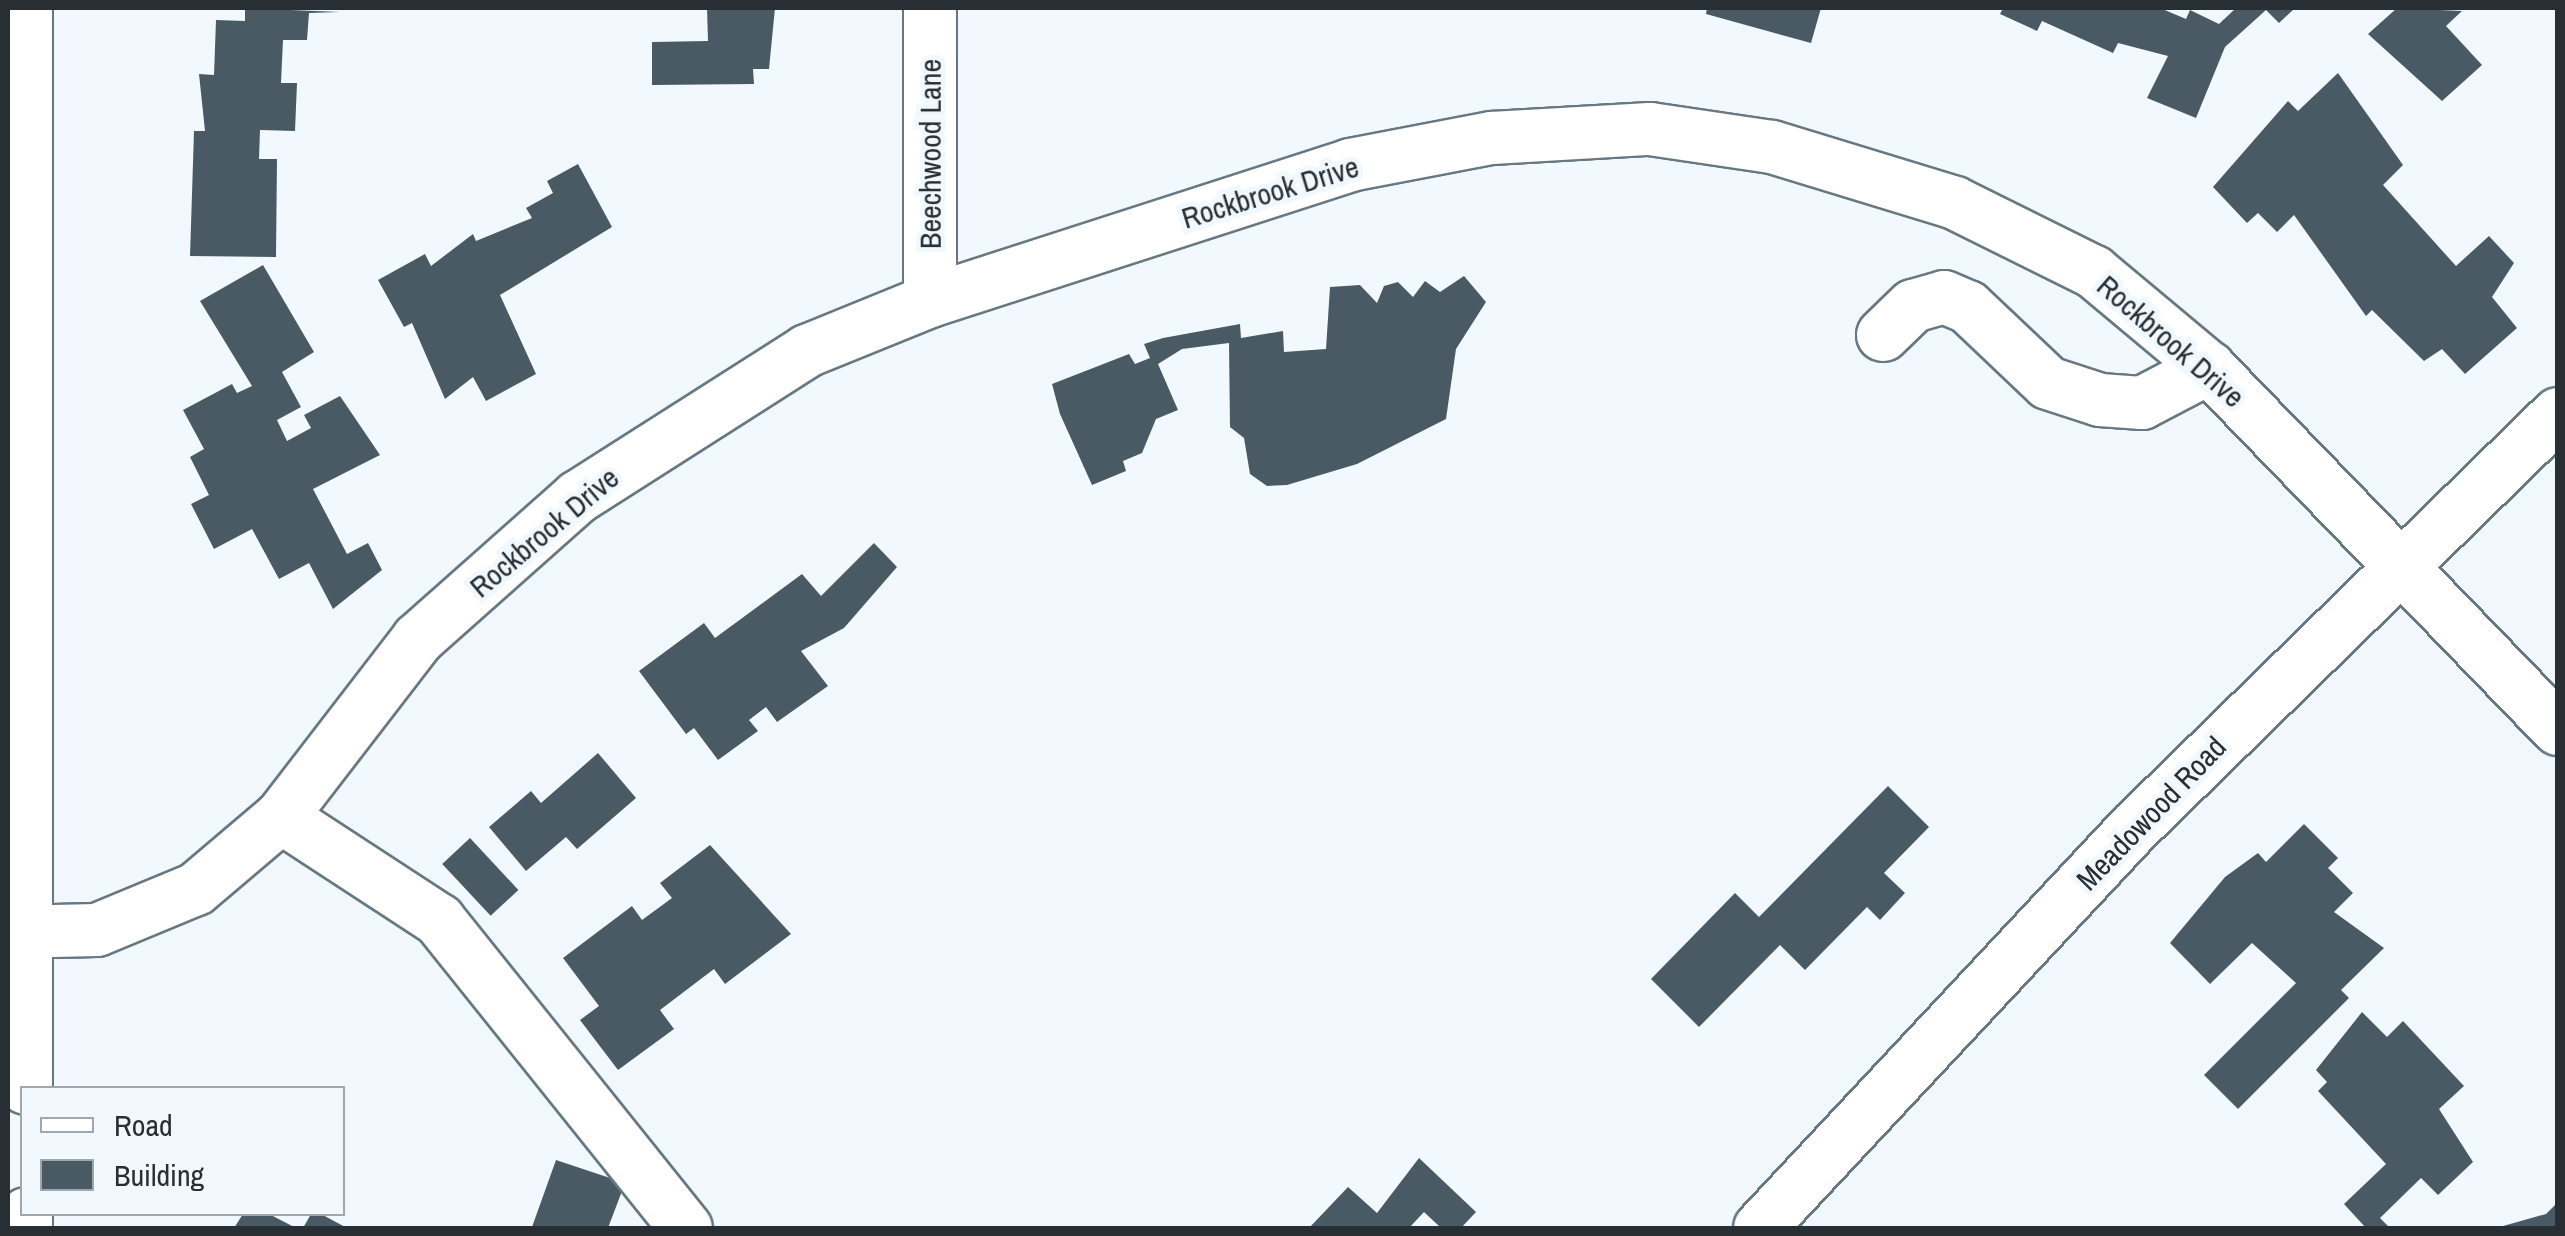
<!DOCTYPE html>
<html>
<head>
<meta charset="utf-8">
<style>
  body { margin:0 }
  #map { position:relative; width:2565px; height:1236px; overflow:hidden; background:#f2f9fe; font-family:"Archivo Narrow",sans-serif }
  div>[style] { position:absolute }
  .building>* { inset:0; background:#4a5a64; transform-origin:0 0 }
  .roads { filter:drop-shadow(2px 0 #687882) drop-shadow(-2px 0 #687882) drop-shadow(0 2px #687882) drop-shadow(0 -2px #687882) }
  .minor>* { height:52px; margin:-26px; padding:0 26px; transform-origin:26px; border-radius:26px; background:#fff }
  span { translate:-50% -50%; white-space:nowrap; text-align:center; line-height:1.15; -webkit-text-stroke:10px #f2f9fe; paint-order:stroke }
  .street-label { font-size:30px; color:#282f34 }
  .frame { position:absolute; inset:0; border:10px solid #282f34; pointer-events:none }
  .legend { position:absolute; left:20px; top:1086px; width:325px; height:130px; box-sizing:border-box; background:#f2f9fe; border:2px solid #a1a8ad; margin:0; padding:12px 18px; list-style:none; font-size:30px; color:#282f34 }
  .legend li { display:flex; align-items:center; gap:20px; height:50px }
  .legend b { width:50px; border:2px solid #a1a8ad }
</style>
</head>
<body>
<div id="map">
  <div class="building">
    <i style="clip-path:polygon(245px 8px,340px 12px,309px 13px,307px 40px,283px 40px,281px 83px,297px 83px,295px 131px,260px 130px,259px 159px,277px 159px,276px 257px,190px 256px,194px 131px,205px 131px,199px 74px,214px 75px,216px 20px,245px 21px)"></i>
    <i style="clip-path:polygon(707px 8px,775px 8px,769px 69px,753px 69px,754px 84px,652px 85px,652px 42px,708px 41px)"></i>
    <i style="clip-path:polygon(1707px 8px,1821px 8px,1811px 43px,1706px 14px)"></i>
    <i style="clip-path:polygon(2003px 8px,2160px 8px,2186px 19px,2190px 10px,2219px 24px,2236px 8px,2295px 8px,2279px 23px,2266px 10px,2225px 47px,2196px 118px,2147px 98px,2168px 56px,2118px 43px,2113px 53px,2042px 21px,2037px 31px,2000px 14px)"></i>
    <i style="clip-path:polygon(2397px 8px,2462px 11px,2446px 26px,2482px 65px,2442px 101px,2368px 34px)"></i>
    <i style="clip-path:polygon(2338px 73px,2403px 165px,2383px 185px,2456px 266px,2489px 236px,2514px 263px,2492px 297px,2517px 328px,2465px 374px,2442px 349px,2424px 361px,2372px 310px,2366px 316px,2294px 215px,2277px 232px,2258px 213px,2247px 223px,2213px 187px,2288px 101px,2298px 111px)"></i>
    <i style="clip-path:polygon(578px 164px,612px 227px,500px 295px,536px 374px,486px 401px,473px 377px,445px 399px,412px 323px,404px 327px,378px 280px,425px 254px,431px 266px,473px 234px,476px 241px,532px 218px,526px 208px,553px 193px,547px 181px)"></i>
    <i style="clip-path:polygon(263px 265px,314px 352px,282px 372px,301px 407px,277px 420px,287px 441px,311px 428px,304px 415px,340px 396px,380px 455px,313px 489px,347px 554px,368px 543px,382px 570px,333px 609px,309px 563px,279px 579px,252px 529px,214px 549px,191px 504px,209px 495px,190px 457px,204px 449px,183px 410px,232px 384px,237px 393px,252px 386px,200px 301px)"></i>
    <i style="clip-path:polygon(1464px 276px,1486px 302px,1456px 349px,1446px 419px,1357px 464px,1287px 485px,1267px 486px,1250px 474px,1244px 438px,1230px 427px,1229px 343px,1182px 349px,1158px 364px,1178px 410px,1156px 419px,1142px 453px,1123px 461px,1126px 471px,1092px 485px,1060px 414px,1052px 384px,1129px 354px,1135px 364px,1150px 358px,1144px 344px,1163px 338px,1240px 324px,1241px 338px,1283px 331px,1284px 352px,1326px 349px,1330px 287px,1360px 285px,1377px 303px,1384px 286px,1398px 282px,1413px 297px,1425px 281px,1440px 292px)"></i>
    <i style="clip-path:polygon(874px 543px,897px 567px,844px 628px,801px 651px,828px 686px,777px 722px,766px 707px,749px 720px,758px 731px,718px 760px,694px 728px,686px 734px,639px 671px,704px 623px,715px 638px,802px 574px,821px 596px)"></i>
    <i style="clip-path:polygon(598px 753px,636px 798px,577px 849px,566px 837px,526px 871px,489px 827px,531px 791px,541px 803px)"></i>
    <i style="clip-path:polygon(1888px 786px,1929px 827px,1884px 873px,1905px 893px,1880px 920px,1867px 907px,1805px 970px,1780px 945px,1699px 1027px,1651px 979px,1735px 893px,1759px 917px)"></i>
    <i style="clip-path:polygon(2304px 824px,2338px 858px,2328px 868px,2353px 893px,2334px 912px,2384px 948px,2341px 990px,2349px 998px,2238px 1109px,2204px 1075px,2296px 983px,2252px 943px,2210px 984px,2170px 943px,2225px 877px,2258px 853px,2266px 862px)"></i>
    <i style="left:470px;top:838px;width:71px;height:38px;rotate:47deg"></i>
    <i style="clip-path:polygon(710px 845px,791px 934px,725px 984px,714px 969px,660px 1010px,674px 1029px,618px 1070px,580px 1020px,599px 1006px,563px 958px,632px 906px,642px 920px,672px 898px,660px 883px)"></i>
    <i style="clip-path:polygon(2362px 1012px,2387px 1037px,2403px 1021px,2464px 1086px,2439px 1109px,2473px 1162px,2438px 1195px,2421px 1178px,2380px 1218px,2390px 1228px,2366px 1228px,2344px 1204px,2386px 1164px,2318px 1091px,2327px 1082px,2316px 1070px)"></i>
    <i style="clip-path:polygon(1419px 1158px,1476px 1212px,1461px 1228px,1441px 1228px,1424px 1212px,1409px 1228px,1309px 1228px,1348px 1187px,1377px 1213px)"></i>
    <i style="clip-path:polygon(556px 1160px,625px 1183px,608px 1228px,532px 1227px)"></i>
    <i style="clip-path:polygon(2558px 1202px,2558px 1228px,2496px 1228px,2546px 1214px)"></i>
    <i style="clip-path:polygon(243px 1214px,269px 1214px,296px 1228px,234px 1228px)"></i>
    <i style="clip-path:polygon(311px 1214px,321px 1214px,347px 1228px,303px 1228px)"></i>
  </div>
  <div class="roads">
    <div class="minor">
      <i style="left:26px;top:8px;width:1080px;rotate:90deg"></i>
      <i style="left:930px;top:301px;width:293px;rotate:-90deg"></i>
      <i style="left:1883px;top:335px;width:42px;rotate:-44deg"></i>
      <i style="left:1913px;top:306px;width:32px;rotate:-16deg"></i>
      <i style="left:1944px;top:297px;width:26px;rotate:23deg"></i>
      <i style="left:1968px;top:307px;width:110px;rotate:43.5deg"></i>
      <i style="left:2048px;top:383px;width:55px;rotate:18.1deg"></i>
      <i style="left:2100px;top:400px;width:42px;rotate:4.1deg"></i>
      <i style="left:2142px;top:403px;width:76px;rotate:-27.6deg"></i>
      <i style="left:281px;top:817px;width:189px;rotate:33.1deg"></i>
      <i style="left:439px;top:920px;width:395px;rotate:51.3deg"></i>
      <i style="left:8px;top:932px;width:89px;rotate:-1.3deg"></i>
      <i style="left:97px;top:930px;width:107px;rotate:-22.5deg"></i>
      <i style="left:196px;top:889px;width:111px;rotate:-40.3deg"></i>
      <i style="left:281px;top:817px;width:225px;rotate:-52.4deg"></i>
      <i style="left:418px;top:639px;width:214px;rotate:-41.6deg"></i>
      <i style="left:578px;top:497px;width:272px;rotate:-32.5deg"></i>
      <i style="left:807px;top:351px;width:133px;rotate:-22.1deg"></i>
      <i style="left:930px;top:301px;width:441px;rotate:-17.9deg"></i>
      <i style="left:1350px;top:165px;width:145px;rotate:-10.8deg"></i>
      <i style="left:1492px;top:138px;width:158px;rotate:-3.3deg"></i>
      <i style="left:1650px;top:129px;width:123px;rotate:8.4deg"></i>
      <i style="left:1772px;top:147px;width:191px;rotate:17deg"></i>
      <i style="left:1955px;top:203px;width:155px;rotate:26.4deg"></i>
      <i style="left:2094px;top:272px;width:150px;rotate:39.9deg"></i>
      <i style="left:2209px;top:368px;width:502px;rotate:45.97deg"></i>
      <i style="left:26px;top:1214px;width:14px;rotate:90deg"></i>
      <i style="left:1760px;top:1228px;width:546px;rotate:-46.93deg"></i>
      <i style="left:2133px;top:829px;width:594px;rotate:-44.32deg"></i>
    </div>
  </div>
  <div class="street-label">
    <span style="left:930px;top:154px;rotate:-90deg">Beechwood Lane</span>
    <span style="left:1270px;top:192px;rotate:-17deg">Rockbrook Drive</span>
    <span style="left:2171px;top:341px;rotate:41deg">Rockbrook Drive</span>
    <span style="left:544px;top:532px;rotate:-40deg">Rockbrook Drive</span>
    <span style="left:2151px;top:813px;rotate:-46deg">Meadowood Road</span>
  </div>
  <div class="frame"></div>
  <ul class="legend">
  <li><b style="height:12px;background:#fff"></b>Road</li>
  <li><b style="height:28px;background:#4a5a64"></b>Building</li>
  </ul>
</div>
</body>
</html>
